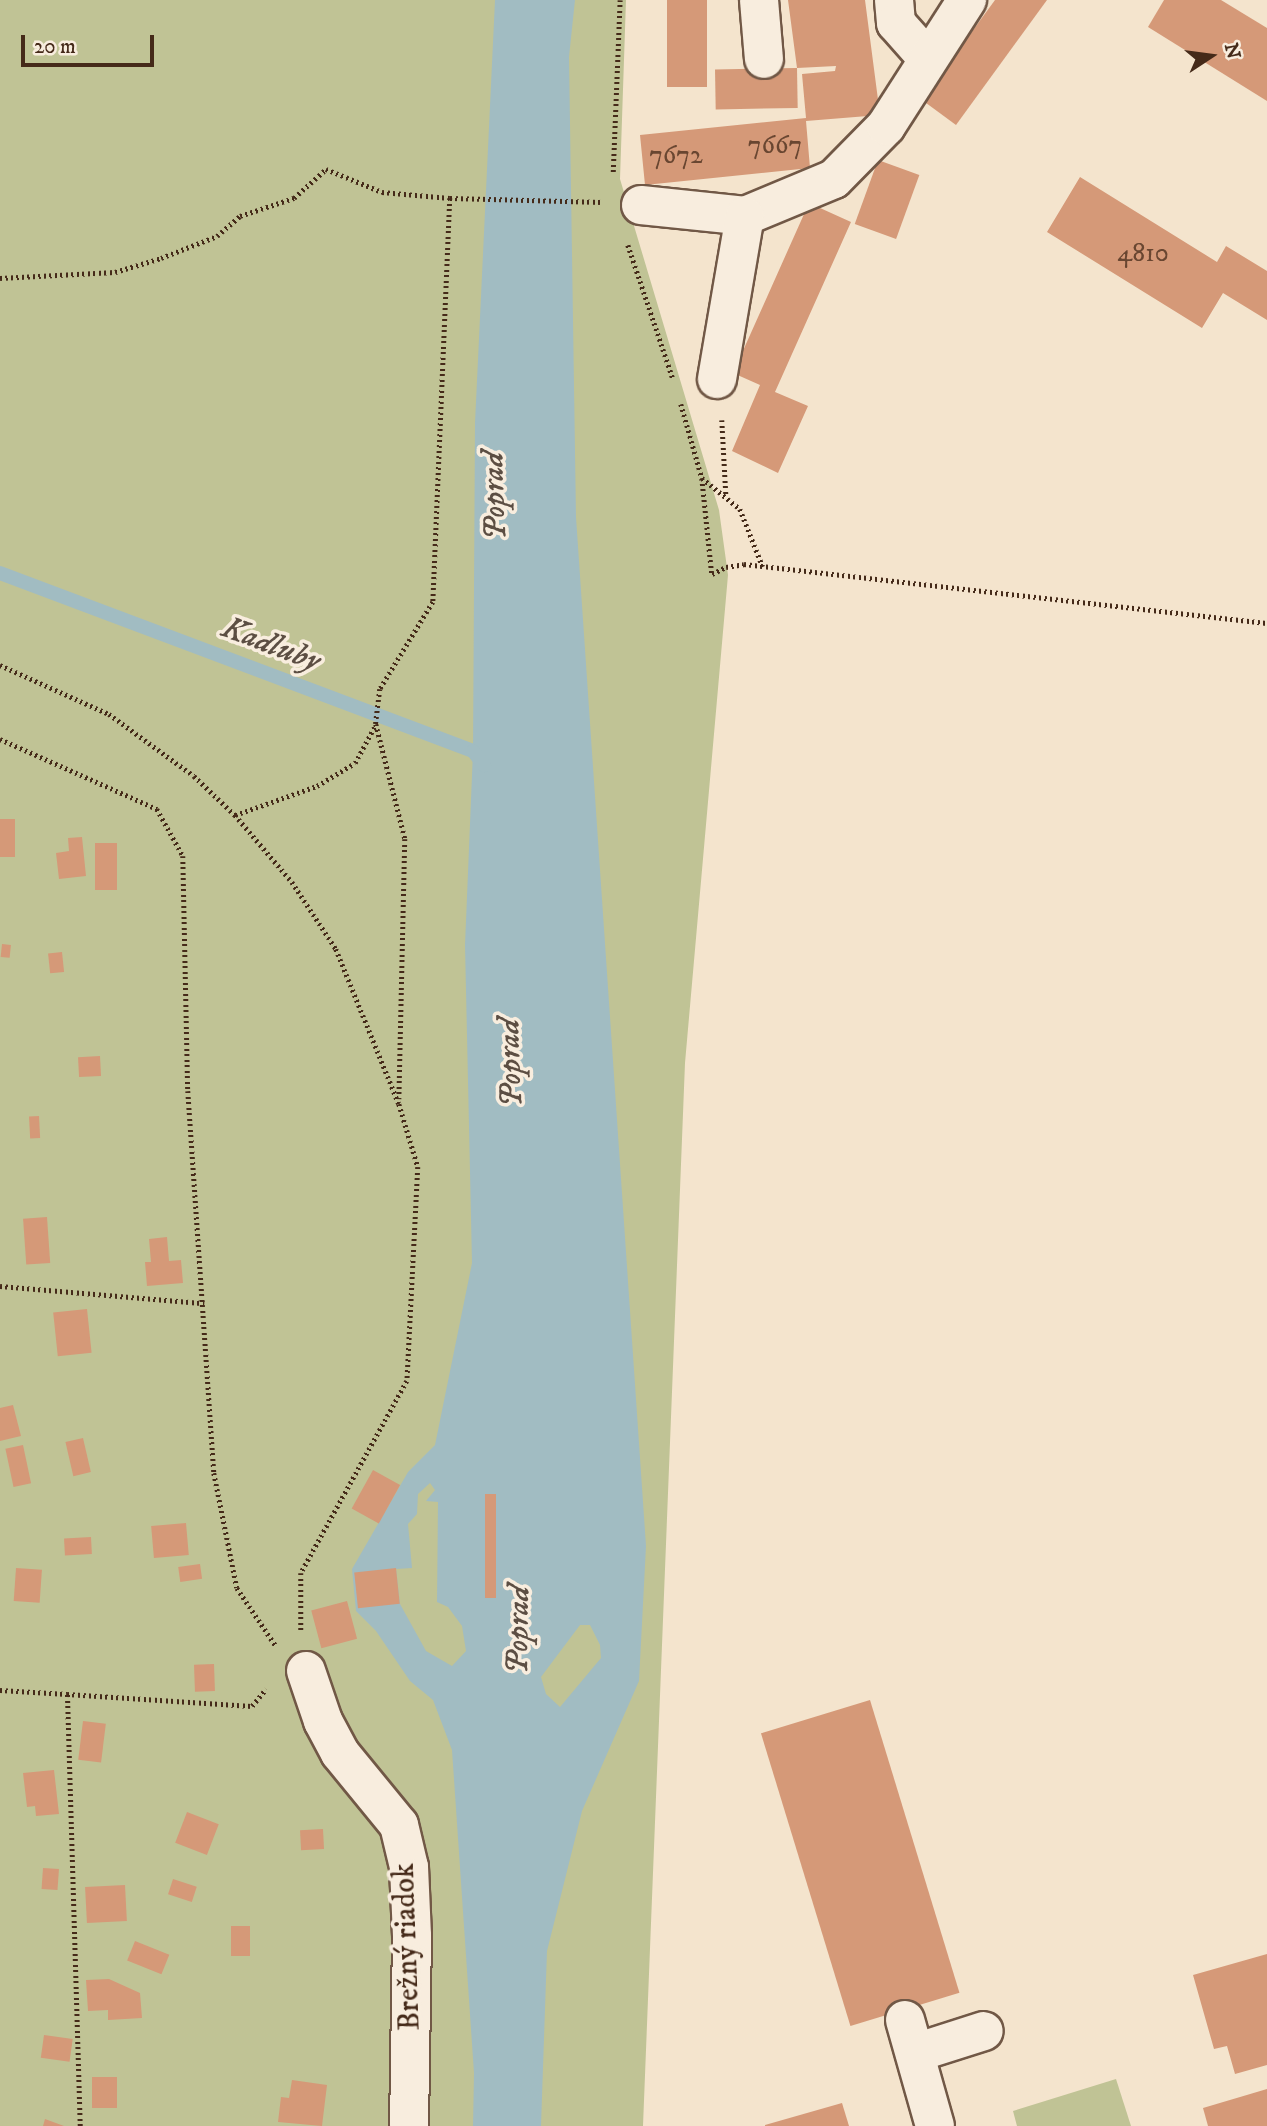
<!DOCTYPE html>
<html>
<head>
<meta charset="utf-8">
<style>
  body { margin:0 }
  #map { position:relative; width:1267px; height:2126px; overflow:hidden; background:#f4e4cd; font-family:"IM FELL DW Pica",serif }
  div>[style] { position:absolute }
  .green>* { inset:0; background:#c0c395 }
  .water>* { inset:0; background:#a1bcc2 }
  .stream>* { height:14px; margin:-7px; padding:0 7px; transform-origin:7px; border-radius:7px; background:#a1bcc2 }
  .building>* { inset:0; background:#d59978; transform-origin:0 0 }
  .path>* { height:4.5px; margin-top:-2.25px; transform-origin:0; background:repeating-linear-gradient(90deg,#452a19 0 2px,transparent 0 5.5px) }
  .roads { filter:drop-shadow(2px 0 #715846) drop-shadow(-2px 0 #715846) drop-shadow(0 2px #715846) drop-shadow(0 -2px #715846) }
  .minor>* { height:38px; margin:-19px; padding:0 19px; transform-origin:19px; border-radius:19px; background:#f8edde }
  span { translate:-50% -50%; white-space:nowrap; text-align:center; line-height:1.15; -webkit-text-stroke:7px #f8edde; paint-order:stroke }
  .number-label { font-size:26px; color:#694631 }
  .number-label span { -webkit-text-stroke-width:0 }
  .street-label { font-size:30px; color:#452a19 }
  .water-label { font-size:32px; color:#5c4e43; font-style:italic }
  .north { position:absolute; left:1176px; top:21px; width:70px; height:70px; -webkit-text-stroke:5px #f8edde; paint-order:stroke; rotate:77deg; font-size:19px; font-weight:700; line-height:28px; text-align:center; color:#452a19 }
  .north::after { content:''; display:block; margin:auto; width:24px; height:32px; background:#452a19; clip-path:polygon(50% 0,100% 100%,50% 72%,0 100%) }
  .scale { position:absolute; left:21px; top:35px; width:133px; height:32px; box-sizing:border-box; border:4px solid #452a19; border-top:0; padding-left:9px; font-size:21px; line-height:24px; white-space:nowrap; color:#452a19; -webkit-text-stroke:5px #f8edde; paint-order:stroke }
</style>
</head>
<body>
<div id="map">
  <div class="green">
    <i style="clip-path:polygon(0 0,626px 0,620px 179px,719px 510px,728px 575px,685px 1063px,643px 2126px,0 2126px)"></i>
    <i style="clip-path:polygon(1116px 2079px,1131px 2126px,1017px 2126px,1013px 2111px)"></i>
  </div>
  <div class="water">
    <i style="clip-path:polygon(evenodd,495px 0,575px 0,569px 57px,576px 517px,646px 1546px,639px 1681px,582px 1811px,547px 1951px,541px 2126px,473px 2126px,474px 2073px,452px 1750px,433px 1700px,410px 1681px,376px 1631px,356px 1611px,352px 1569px,408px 1472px,435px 1445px,472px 1263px,465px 945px,473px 751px,475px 423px,495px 0,430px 1483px,435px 1490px,426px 1501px,438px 1502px,437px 1602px,448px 1607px,462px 1626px,466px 1651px,452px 1666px,426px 1651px,400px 1604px,396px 1569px,412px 1568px,408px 1524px,417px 1514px,418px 1494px,430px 1483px,495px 0,495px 1494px,485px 1598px,485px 1495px,495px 1494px,495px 0,580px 1625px,590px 1625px,600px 1645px,601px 1658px,560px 1707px,546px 1694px,541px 1677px,580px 1625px)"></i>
  </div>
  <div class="stream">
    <i style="left:0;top:573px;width:505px;rotate:20.62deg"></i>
    <i style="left:473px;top:751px;width:18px;rotate:52deg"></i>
  </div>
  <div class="building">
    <i style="left:667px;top:0;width:40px;height:87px"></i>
    <i style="clip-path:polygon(788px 0,865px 0,880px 115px,806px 121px,810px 168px,645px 185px,640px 135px,806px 118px,802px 74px,835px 71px,836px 66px,797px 68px)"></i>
    <i style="clip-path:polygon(995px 0,1047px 0,956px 125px,922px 100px)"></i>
    <i style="clip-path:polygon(1164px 0,1221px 0,1267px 28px,1267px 101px,1148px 27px)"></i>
    <i style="left:797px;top:68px;width:40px;height:82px;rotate:89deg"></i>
    <i style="left:878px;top:160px;width:44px;height:68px;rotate:20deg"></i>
    <i style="clip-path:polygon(1080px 177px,1217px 262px,1226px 246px,1267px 271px,1267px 320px,1223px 293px,1202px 328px,1047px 232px)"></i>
    <i style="clip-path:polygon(809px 203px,851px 222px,775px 392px,808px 406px,778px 473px,732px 451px,760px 385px,733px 373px)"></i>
    <i style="left:0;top:819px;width:15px;height:38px"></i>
    <i style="clip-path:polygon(82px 837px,86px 876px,59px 879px,56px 853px,69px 851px,68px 838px)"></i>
    <i style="left:95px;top:843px;width:22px;height:47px"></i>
    <i style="left:2px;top:944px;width:9px;height:13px;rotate:6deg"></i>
    <i style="left:62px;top:952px;width:20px;height:14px;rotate:84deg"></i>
    <i style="left:100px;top:1056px;width:20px;height:22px;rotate:87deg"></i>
    <i style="left:39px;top:1116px;width:22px;height:10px;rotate:87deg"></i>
    <i style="left:47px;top:1217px;width:46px;height:24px;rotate:86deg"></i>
    <i style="clip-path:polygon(167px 1237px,169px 1261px,181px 1260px,183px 1283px,147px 1286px,145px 1262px,151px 1262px,149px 1239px)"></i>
    <i style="left:87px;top:1309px;width:44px;height:34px;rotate:84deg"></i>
    <i style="clip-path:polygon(13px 1405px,21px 1436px,0 1441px,0 1408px)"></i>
    <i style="left:83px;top:1438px;width:35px;height:18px;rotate:77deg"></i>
    <i style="left:23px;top:1445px;width:39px;height:18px;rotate:78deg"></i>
    <i style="left:373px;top:1470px;width:31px;height:44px;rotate:29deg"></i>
    <i style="left:496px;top:1494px;width:104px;height:11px;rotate:90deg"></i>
    <i style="left:186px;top:1523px;width:32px;height:35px;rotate:85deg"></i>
    <i style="left:91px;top:1537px;width:17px;height:27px;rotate:87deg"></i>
    <i style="left:200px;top:1564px;width:15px;height:22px;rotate:82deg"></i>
    <i style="left:16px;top:1568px;width:26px;height:33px;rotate:4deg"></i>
    <i style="left:396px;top:1568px;width:36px;height:42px;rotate:84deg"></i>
    <i style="left:347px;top:1601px;width:39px;height:37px;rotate:75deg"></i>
    <i style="left:214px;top:1664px;width:27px;height:20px;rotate:88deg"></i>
    <i style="left:870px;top:1700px;width:306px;height:114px;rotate:73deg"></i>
    <i style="left:83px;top:1721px;width:23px;height:39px;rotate:7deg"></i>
    <i style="clip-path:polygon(54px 1770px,59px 1814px,36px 1816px,35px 1806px,27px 1807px,23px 1773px)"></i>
    <i style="left:187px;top:1812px;width:34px;height:33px;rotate:21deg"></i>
    <i style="left:323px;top:1829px;width:20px;height:23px;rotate:87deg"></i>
    <i style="left:43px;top:1868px;width:16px;height:21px;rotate:4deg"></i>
    <i style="left:173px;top:1879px;width:25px;height:16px;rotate:18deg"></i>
    <i style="left:125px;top:1885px;width:36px;height:40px;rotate:87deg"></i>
    <i style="left:231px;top:1926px;width:19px;height:30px"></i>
    <i style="left:135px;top:1941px;width:37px;height:21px;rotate:22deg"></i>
    <i style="clip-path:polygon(1267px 1954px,1267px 2065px,1235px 2074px,1227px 2046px,1214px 2049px,1193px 1975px)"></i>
    <i style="clip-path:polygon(109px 1979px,140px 1993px,142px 2018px,108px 2020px,108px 2010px,88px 2011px,86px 1980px)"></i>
    <i style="left:44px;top:2035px;width:29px;height:23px;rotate:8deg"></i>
    <i style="left:92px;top:2077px;width:25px;height:31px"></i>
    <i style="clip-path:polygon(292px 2080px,327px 2085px,322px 2126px,278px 2122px,281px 2097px,289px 2098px)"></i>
    <i style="clip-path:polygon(1267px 2089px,1267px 2126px,1208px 2126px,1203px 2108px)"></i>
    <i style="clip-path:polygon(842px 2103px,849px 2126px,765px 2126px,765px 2125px)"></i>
    <i style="clip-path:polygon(45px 2119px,64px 2126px,43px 2126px)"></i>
  </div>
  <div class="path">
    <i style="left:613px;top:172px;width:172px;rotate:-87.7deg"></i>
    <i style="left:450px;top:198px;width:152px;rotate:1.5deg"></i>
    <i style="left:628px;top:245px;width:141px;rotate:71.4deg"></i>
    <i style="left:0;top:278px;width:115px;rotate:-3deg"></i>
    <i style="left:115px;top:272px;width:48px;rotate:-16.9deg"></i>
    <i style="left:161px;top:258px;width:60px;rotate:-21.4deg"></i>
    <i style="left:217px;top:236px;width:30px;rotate:-41deg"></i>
    <i style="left:240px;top:216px;width:57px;rotate:-18.4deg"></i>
    <i style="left:294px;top:198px;width:43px;rotate:-42.2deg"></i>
    <i style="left:326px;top:169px;width:61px;rotate:22.3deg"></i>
    <i style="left:382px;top:192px;width:68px;rotate:5deg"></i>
    <i style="left:450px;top:198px;width:404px;rotate:92.4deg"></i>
    <i style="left:433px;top:602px;width:102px;rotate:121.3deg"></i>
    <i style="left:380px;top:689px;width:35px;rotate:97deg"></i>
    <i style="left:681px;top:404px;width:77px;rotate:74.2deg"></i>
    <i style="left:702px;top:478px;width:49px;rotate:39.2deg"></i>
    <i style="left:740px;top:509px;width:62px;rotate:68.4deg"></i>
    <i style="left:722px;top:420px;width:75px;rotate:86.9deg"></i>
    <i style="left:702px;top:478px;width:97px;rotate:84.1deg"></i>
    <i style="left:712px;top:574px;width:16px;rotate:-27deg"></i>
    <i style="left:726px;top:567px;width:18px;rotate:-9deg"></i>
    <i style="left:744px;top:564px;width:526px;rotate:6.44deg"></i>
    <i style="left:0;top:665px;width:120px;rotate:24.2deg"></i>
    <i style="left:109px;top:714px;width:105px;rotate:36.1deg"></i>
    <i style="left:194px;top:776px;width:57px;rotate:43.6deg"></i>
    <i style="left:235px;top:815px;width:88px;rotate:49.6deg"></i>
    <i style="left:292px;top:882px;width:80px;rotate:56.7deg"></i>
    <i style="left:336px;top:949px;width:167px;rotate:67.9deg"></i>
    <i style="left:399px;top:1104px;width:66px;rotate:73.2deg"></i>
    <i style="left:418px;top:1167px;width:214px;rotate:92.9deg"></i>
    <i style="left:407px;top:1381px;width:219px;rotate:118.9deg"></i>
    <i style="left:301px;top:1573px;width:59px;rotate:90deg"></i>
    <i style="left:0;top:739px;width:172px;rotate:24deg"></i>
    <i style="left:157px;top:809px;width:54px;rotate:61deg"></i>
    <i style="left:183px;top:856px;width:235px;rotate:88.8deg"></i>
    <i style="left:188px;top:1091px;width:383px;rotate:86.1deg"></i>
    <i style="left:214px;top:1473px;width:117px;rotate:78.7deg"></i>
    <i style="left:237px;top:1588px;width:70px;rotate:56.1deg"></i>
    <i style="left:235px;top:815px;width:87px;rotate:-19.5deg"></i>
    <i style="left:317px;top:786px;width:44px;rotate:-31.2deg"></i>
    <i style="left:355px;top:763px;width:44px;rotate:-61.7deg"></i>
    <i style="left:376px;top:724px;width:119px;rotate:75.8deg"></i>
    <i style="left:405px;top:839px;width:260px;rotate:91.3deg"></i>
    <i style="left:0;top:1286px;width:205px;rotate:4.8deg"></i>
    <i style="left:0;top:1690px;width:67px;rotate:3.4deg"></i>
    <i style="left:80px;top:2126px;width:432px;rotate:-91.7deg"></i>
    <i style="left:67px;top:1694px;width:185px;rotate:3.7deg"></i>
    <i style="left:252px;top:1706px;width:22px;rotate:-51deg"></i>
  </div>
  <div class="roads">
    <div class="minor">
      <i style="left:759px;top:0;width:59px;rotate:85.2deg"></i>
      <i style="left:894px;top:0;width:23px;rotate:85deg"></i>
      <i style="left:896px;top:23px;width:48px;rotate:48.4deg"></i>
      <i style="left:641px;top:205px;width:105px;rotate:6deg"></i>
      <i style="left:745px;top:216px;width:96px;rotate:-22.6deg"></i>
      <i style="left:834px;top:179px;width:74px;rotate:-45.5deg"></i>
      <i style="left:886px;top:126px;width:150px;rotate:-57.3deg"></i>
      <i style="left:717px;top:379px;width:165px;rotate:-80.3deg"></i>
      <i style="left:306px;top:1671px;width:53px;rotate:71.2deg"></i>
      <i style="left:323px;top:1721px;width:36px;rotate:62deg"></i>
      <i style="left:340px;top:1753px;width:93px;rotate:50.7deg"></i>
      <i style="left:399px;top:1825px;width:43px;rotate:76.6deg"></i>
      <i style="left:409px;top:1867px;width:69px;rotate:87.5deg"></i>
      <i style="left:412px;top:1936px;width:190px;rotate:90.9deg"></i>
      <i style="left:905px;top:2020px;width:110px;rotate:74.2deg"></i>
      <i style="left:915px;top:2053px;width:72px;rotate:-17.7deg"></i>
    </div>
  </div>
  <div class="number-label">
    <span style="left:775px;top:146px">7667</span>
    <span style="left:676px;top:156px">7672</span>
    <span style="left:1143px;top:254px">4810</span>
  </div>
  <div class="street-label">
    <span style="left:408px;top:1947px;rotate:-92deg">Brežný riadok</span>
  </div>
  <div class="water-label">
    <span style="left:495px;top:496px;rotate:-92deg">Poprad</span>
    <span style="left:271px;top:645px;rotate:21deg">Kadluby</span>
    <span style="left:511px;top:1063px;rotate:-92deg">Poprad</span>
    <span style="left:519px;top:1630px;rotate:-89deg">Poprad</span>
  </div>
  <div class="north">N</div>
  <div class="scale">20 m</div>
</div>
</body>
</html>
